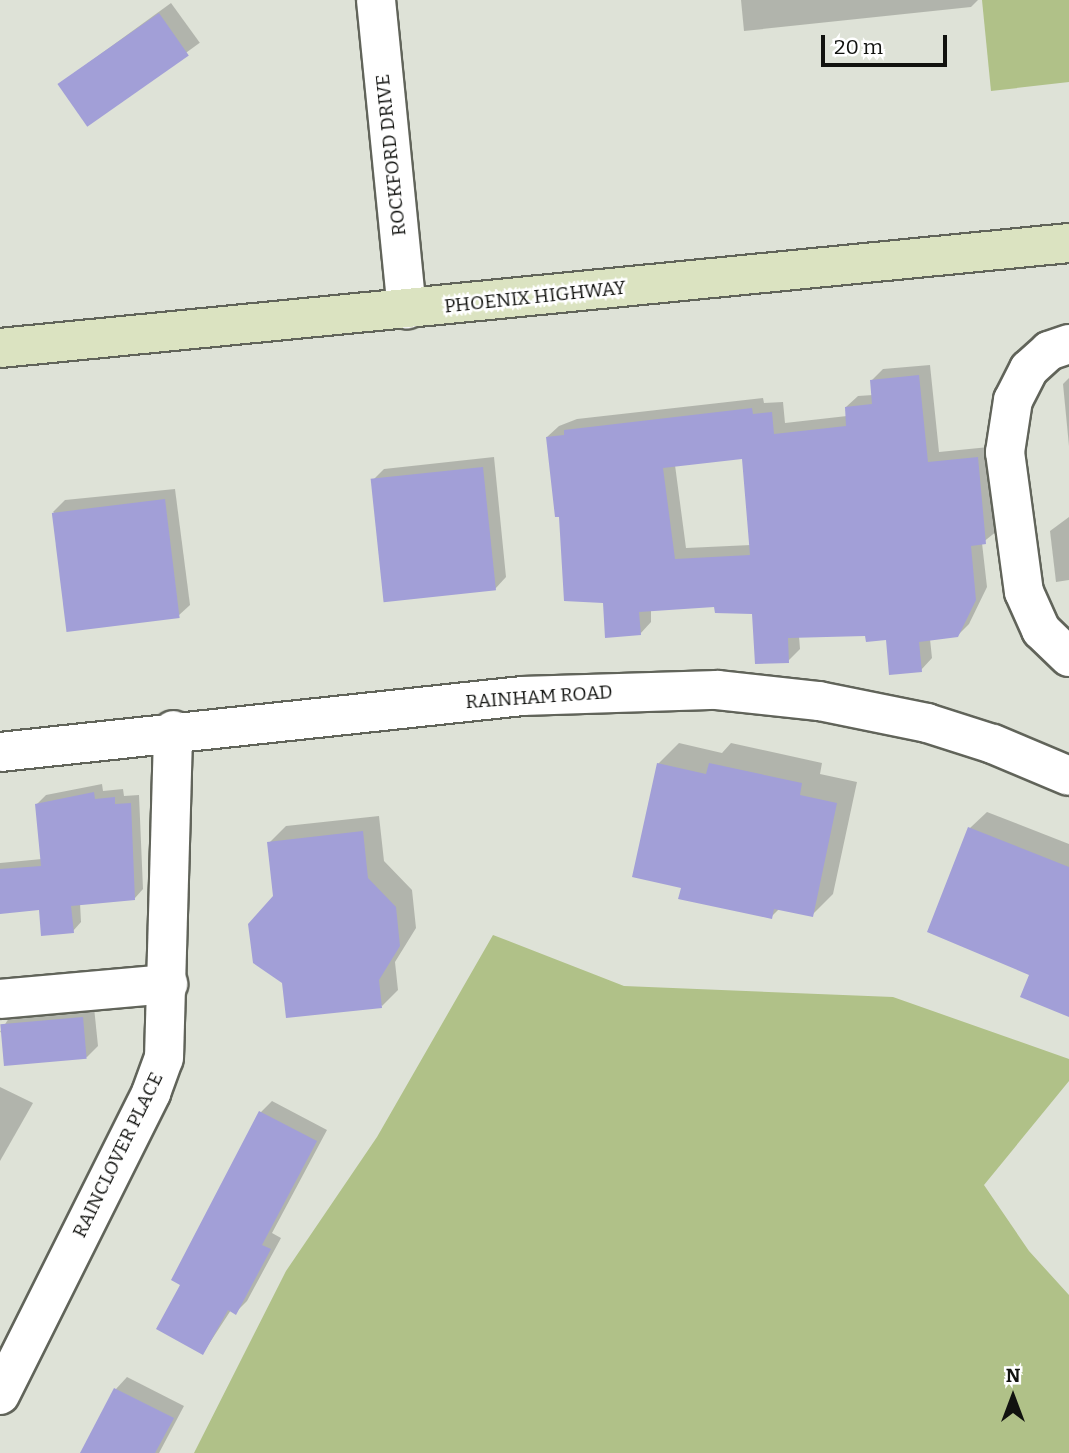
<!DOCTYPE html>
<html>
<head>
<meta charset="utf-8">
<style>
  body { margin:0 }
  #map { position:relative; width:1069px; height:1453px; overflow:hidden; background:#dee2d7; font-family:Bitter,serif }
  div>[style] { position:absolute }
  .green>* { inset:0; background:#b0c188 }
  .shadow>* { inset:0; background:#0003; transform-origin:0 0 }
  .building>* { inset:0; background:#a29fd7; transform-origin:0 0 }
  .roads { filter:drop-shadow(2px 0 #61645a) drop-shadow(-2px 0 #61645a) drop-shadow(0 2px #61645a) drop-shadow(0 -2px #61645a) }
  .street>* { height:38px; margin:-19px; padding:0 19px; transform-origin:19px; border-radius:19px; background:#fff }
  .secondary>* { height:38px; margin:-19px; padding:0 19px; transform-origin:19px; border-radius:19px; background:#dbe3c1 }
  span { translate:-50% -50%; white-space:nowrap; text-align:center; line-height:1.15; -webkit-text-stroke:5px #fff; paint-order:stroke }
  .street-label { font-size:19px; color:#11120f }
  .north { position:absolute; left:978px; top:1362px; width:70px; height:70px; -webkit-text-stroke:5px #fff; paint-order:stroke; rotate:0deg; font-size:19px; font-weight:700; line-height:28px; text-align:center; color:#11120f }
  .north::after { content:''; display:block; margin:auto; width:24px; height:32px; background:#11120f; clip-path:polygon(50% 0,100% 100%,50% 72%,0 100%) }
  .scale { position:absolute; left:821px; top:35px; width:126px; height:32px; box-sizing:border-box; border:4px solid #11120f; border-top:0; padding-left:9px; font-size:21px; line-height:24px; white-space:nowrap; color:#11120f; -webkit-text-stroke:5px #fff; paint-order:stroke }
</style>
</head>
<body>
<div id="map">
  <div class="green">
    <i style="clip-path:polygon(982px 0,1069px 0,1069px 82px,991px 91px)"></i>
    <i style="clip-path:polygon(493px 935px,624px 986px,893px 997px,1069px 1059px,1069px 1081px,984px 1185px,1029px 1251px,1069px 1295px,1069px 1453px,194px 1453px,286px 1271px,377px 1137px)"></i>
  </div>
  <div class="shadow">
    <i style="clip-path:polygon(741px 0,978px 0,971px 7px,744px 31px)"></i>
    <i style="left:171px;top:3px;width:49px;height:138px;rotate:54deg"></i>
    <i style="clip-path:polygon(evenodd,930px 365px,939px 452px,989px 447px,997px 531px,982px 543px,987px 587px,969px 624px,957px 636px,930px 639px,932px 658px,921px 670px,888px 638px,867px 635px,799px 636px,800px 649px,788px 661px,754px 612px,716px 605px,651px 609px,651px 622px,640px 634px,604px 601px,560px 515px,547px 437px,559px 426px,577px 419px,763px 398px,764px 403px,783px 402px,785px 423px,847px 416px,846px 407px,858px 396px,873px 395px,872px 380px,883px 369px,930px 365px,743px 457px,751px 545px,686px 548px,675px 465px,743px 457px)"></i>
    <i style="clip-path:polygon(1069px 378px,1069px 446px,1063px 384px)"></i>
    <i style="clip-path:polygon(494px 457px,506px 577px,495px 589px,373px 480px,384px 469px)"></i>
    <i style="clip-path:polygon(175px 489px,190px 605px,178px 616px,53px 512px,65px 500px)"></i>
    <i style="clip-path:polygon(1069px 517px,1069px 580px,1056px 582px,1050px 531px)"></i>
    <i style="clip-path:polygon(679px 743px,722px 753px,731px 743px,822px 763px,820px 774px,857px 782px,833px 894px,812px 915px,780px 908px,771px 917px,683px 886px,658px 764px)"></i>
    <i style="clip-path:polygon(102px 784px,103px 791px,123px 789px,124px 796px,139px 795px,143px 889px,135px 898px,80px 903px,81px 922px,73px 931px,40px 908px,0 912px,0 863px,42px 859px,37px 804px,46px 795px)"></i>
    <i style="clip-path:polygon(987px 812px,1069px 844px,1069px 1015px,1031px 974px,970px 828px)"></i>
    <i style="clip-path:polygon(379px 816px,384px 861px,412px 890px,416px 928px,395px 962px,398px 990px,382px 1006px,275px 896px,269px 843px,286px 826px)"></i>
    <i style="clip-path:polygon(94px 1007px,98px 1046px,87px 1057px,0 1032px,11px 1015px)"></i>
    <i style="clip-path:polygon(0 1087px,33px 1103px,0 1161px)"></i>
    <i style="clip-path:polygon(272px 1101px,327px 1130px,272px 1233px,281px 1238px,247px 1301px,236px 1312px,231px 1310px,203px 1353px,183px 1284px,261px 1112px)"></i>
    <i style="clip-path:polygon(127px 1377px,184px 1406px,159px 1453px,82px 1453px,116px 1389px)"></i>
  </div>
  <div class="building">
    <i style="left:159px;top:13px;width:52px;height:124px;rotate:55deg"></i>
    <i style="clip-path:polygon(evenodd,919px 375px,928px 462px,978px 457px,986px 544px,971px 546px,976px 600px,958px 637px,919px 642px,922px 672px,889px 675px,886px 640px,866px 642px,865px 636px,788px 638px,789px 663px,755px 664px,752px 614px,715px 613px,714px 607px,639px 612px,641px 635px,605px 638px,603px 603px,564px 601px,559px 517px,555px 517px,546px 437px,564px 435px,564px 430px,752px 408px,753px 414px,772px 412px,774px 434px,846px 426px,845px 407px,872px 404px,870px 380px,919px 375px,742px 459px,750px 555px,675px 559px,663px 468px,742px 459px)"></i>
    <i style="left:483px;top:467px;width:124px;height:113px;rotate:84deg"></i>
    <i style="left:165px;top:499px;width:120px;height:114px;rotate:83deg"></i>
    <i style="clip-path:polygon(657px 763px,706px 774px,709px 763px,802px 783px,800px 795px,837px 803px,813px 917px,774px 909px,772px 919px,678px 899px,681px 888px,632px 877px)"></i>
    <i style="clip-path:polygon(94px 792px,95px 799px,115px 797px,115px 804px,131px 803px,135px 900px,71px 906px,74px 933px,41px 936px,39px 910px,0 914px,0 869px,41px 866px,35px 804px)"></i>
    <i style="clip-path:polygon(968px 827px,1069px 867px,1069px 1017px,1020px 997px,1029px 975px,927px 932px)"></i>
    <i style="clip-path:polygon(363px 831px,368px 878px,396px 907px,400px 946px,379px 980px,382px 1008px,286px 1018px,282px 983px,253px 963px,248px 924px,273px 896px,267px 842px)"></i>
    <i style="left:83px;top:1017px;width:42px;height:83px;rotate:85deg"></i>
    <i style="clip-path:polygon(259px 1111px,317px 1141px,262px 1245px,271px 1249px,236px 1315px,228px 1310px,203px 1355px,156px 1329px,180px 1285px,171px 1280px)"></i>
    <i style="clip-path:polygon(114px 1388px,174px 1418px,155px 1453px,80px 1453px)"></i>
  </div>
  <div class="roads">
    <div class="street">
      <i style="left:376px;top:0;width:311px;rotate:84.3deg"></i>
      <i style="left:1069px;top:344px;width:21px;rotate:161deg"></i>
      <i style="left:1049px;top:351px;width:27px;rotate:138deg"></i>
      <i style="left:1029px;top:369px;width:35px;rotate:117deg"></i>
      <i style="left:1013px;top:400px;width:53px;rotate:98.7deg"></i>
      <i style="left:1005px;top:452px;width:141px;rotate:82.3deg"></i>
      <i style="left:1024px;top:592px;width:42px;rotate:65.9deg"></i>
      <i style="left:1041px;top:630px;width:39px;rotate:44deg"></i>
      <i style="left:0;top:752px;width:525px;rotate:-6.12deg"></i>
      <i style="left:522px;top:696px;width:195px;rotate:-1.8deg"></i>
      <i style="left:717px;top:690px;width:103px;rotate:6.2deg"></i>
      <i style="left:819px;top:701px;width:110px;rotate:11.5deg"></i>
      <i style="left:927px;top:723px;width:69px;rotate:17.7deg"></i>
      <i style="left:993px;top:744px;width:82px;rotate:22.8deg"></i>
      <i style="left:0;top:999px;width:169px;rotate:-5.1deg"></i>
      <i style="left:0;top:1395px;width:338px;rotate:-63.4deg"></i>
      <i style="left:151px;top:1093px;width:37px;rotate:-70deg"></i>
      <i style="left:164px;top:1058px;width:328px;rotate:-88.4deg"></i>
    </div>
    <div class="secondary">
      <i style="left:0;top:348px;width:1074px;rotate:-5.61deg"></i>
    </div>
  </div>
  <div class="street-label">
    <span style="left:391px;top:155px;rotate:-96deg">ROCKFORD DRIVE</span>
    <span style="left:535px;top:297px;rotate:-6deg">PHOENIX HIGHWAY</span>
    <span style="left:539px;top:697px;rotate:-4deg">RAINHAM ROAD</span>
    <span style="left:118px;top:1155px;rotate:-64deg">RAINCLOVER PLACE</span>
  </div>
  <div class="north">N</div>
  <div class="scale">20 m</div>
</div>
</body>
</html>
